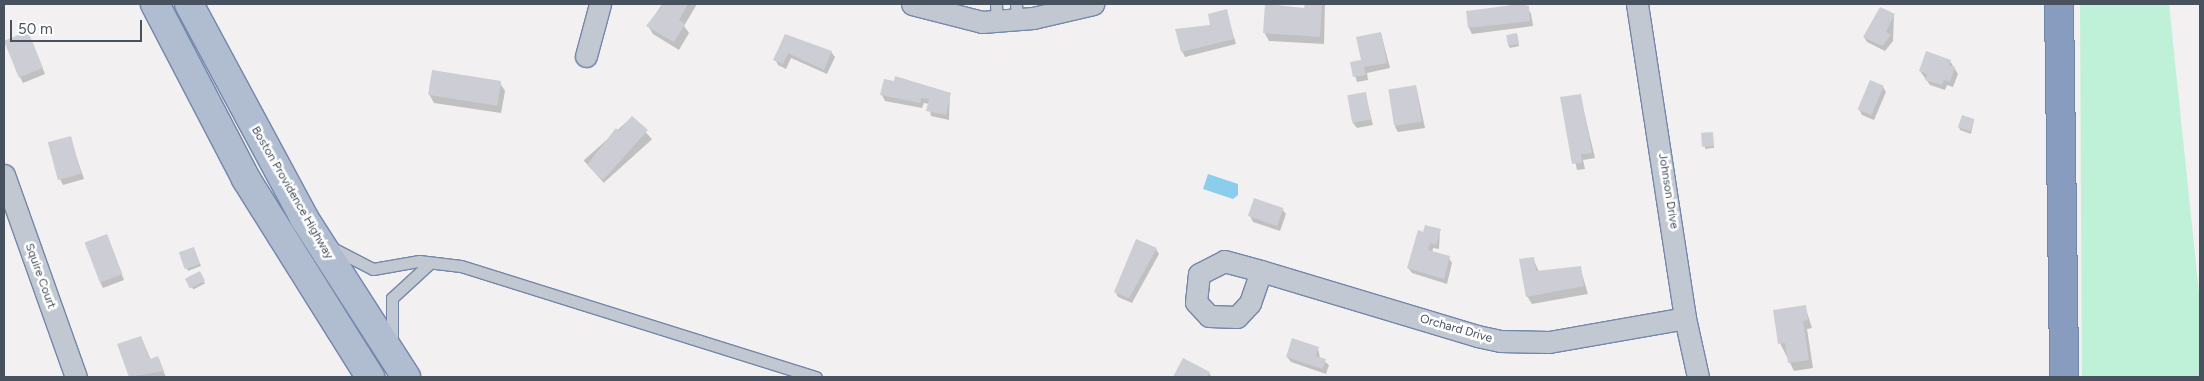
<!DOCTYPE html>
<html>
<head>
<meta charset="utf-8">
<style>
  body { margin:0 }
  #map { position:relative; width:2204px; height:381px; overflow:hidden; background:#f2f0f0; font-family:Figtree,sans-serif }
  div>[style] { position:absolute }
  .green>* { inset:0; background:#bff0d8 }
  .water>* { inset:0; background:#8bcded }
  .shadow>* { inset:0; background:#0003; transform-origin:0 0 }
  .building>* { inset:0; background:#cdced5; transform-origin:0 0 }
  .roads { filter:drop-shadow(1px 0 #7387ab) drop-shadow(-1px 0 #7387ab) drop-shadow(0 1px #7387ab) drop-shadow(0 -1px #7387ab) }
  .service>* { height:11px; margin:-5.5px; padding:0 5.5px; transform-origin:5.5px; border-radius:5.5px; background:#c1c8d2 }
  .minor>* { height:21px; margin:-10.5px; padding:0 10.5px; transform-origin:10.5px; border-radius:10.5px; background:#c1c8d2 }
  .primary>* { height:28px; margin:-14px; padding:0 14px; transform-origin:14px; border-radius:14px; background:#b0bccf }
  .motorway>* { height:28px; margin:-14px; padding:0 14px; transform-origin:14px; border-radius:14px; background:#879cbf }
  span { translate:-50% -50%; white-space:nowrap; text-align:center; line-height:1.15; -webkit-text-stroke:5px #fff; paint-order:stroke }
  .street-label { font-size:12px; color:#48515e }
  .frame { position:absolute; inset:0; border:5px solid #48515e; pointer-events:none }
  .scale { position:absolute; left:10px; top:20px; width:132px; height:22px; box-sizing:border-box; border:2px solid #48515e; border-top:0; padding-left:6px; font-size:15px; line-height:18px; white-space:nowrap; color:#48515e; -webkit-text-stroke:4px #fff; paint-order:stroke }
</style>
</head>
<body>
<div id="map">
  <div class="green">
    <i style="clip-path:polygon(2080px 4px,2169px 4px,2200px 303px,2200px 377px,2082px 377px)"></i>
  </div>
  <div class="water">
    <i style="clip-path:polygon(1208px 174px,1238px 184px,1238px 195px,1233px 199px,1203px 189px)"></i>
  </div>
  <div class="shadow">
    <i style="clip-path:polygon(662px 4px,697px 4px,684px 26px,689px 33px,679px 50px,653px 34px,648px 26px)"></i>
    <i style="clip-path:polygon(1266px 4px,1306px 9px,1306px 4px,1325px 4px,1324px 44px,1269px 41px,1264px 32px)"></i>
    <i style="clip-path:polygon(1521px 4px,1531px 13px,1533px 26px,1472px 34px,1469px 28px,1467px 12px)"></i>
    <i style="clip-path:polygon(1226px 11px,1236px 44px,1185px 57px,1182px 51px)"></i>
    <i style="clip-path:polygon(1894px 15px,1893px 41px,1885px 51px,1867px 42px,1864px 37px)"></i>
    <i style="clip-path:polygon(1381px 33px,1390px 68px,1367px 73px,1368px 80px,1357px 82px,1351px 63px,1362px 61px)"></i>
    <i style="clip-path:polygon(1517px 34px,1519px 46px,1510px 48px,1508px 45px)"></i>
    <i style="clip-path:polygon(786px 36px,831px 52px,835px 57px,827px 74px,791px 58px,786px 69px,778px 65px,775px 59px)"></i>
    <i style="clip-path:polygon(30px 38px,45px 74px,23px 83px,20px 77px)"></i>
    <i style="clip-path:polygon(1950px 61px,1958px 74px,1953px 87px,1947px 85px,1945px 90px,1930px 85px,1920px 71px)"></i>
    <i style="clip-path:polygon(500px 83px,505px 91px,501px 113px,434px 103px,429px 94px)"></i>
    <i style="clip-path:polygon(1416px 86px,1425px 128px,1398px 132px,1395px 127px)"></i>
    <i style="clip-path:polygon(1883px 87px,1886px 92px,1874px 120px,1862px 115px,1859px 109px)"></i>
    <i style="clip-path:polygon(1365px 93px,1373px 125px,1357px 128px,1353px 123px)"></i>
    <i style="clip-path:polygon(950px 94px,949px 120px,931px 116px,929px 104px,924px 103px,922px 108px,885px 101px,882px 95px)"></i>
    <i style="clip-path:polygon(1580px 95px,1595px 158px,1583px 160px,1585px 169px,1577px 170px,1561px 98px)"></i>
    <i style="left:632px;top:117px;width:30px;height:65px;rotate:48deg"></i>
    <i style="clip-path:polygon(1974px 120px,1971px 134px,1960px 130px,1959px 127px)"></i>
    <i style="left:1712px;top:133px;width:15px;height:9px;rotate:82deg"></i>
    <i style="clip-path:polygon(70px 138px,84px 179px,63px 185px,60px 179px)"></i>
    <i style="clip-path:polygon(1282px 209px,1286px 214px,1280px 231px,1253px 222px,1250px 216px)"></i>
    <i style="clip-path:polygon(1440px 230px,1439px 249px,1433px 248px,1432px 253px,1449px 258px,1452px 263px,1447px 284px,1412px 273px,1408px 268px,1424px 233px)"></i>
    <i style="clip-path:polygon(107px 235px,124px 280px,103px 288px,100px 282px)"></i>
    <i style="clip-path:polygon(1156px 249px,1159px 254px,1132px 303px,1118px 297px,1115px 291px)"></i>
    <i style="clip-path:polygon(195px 251px,201px 266px,188px 271px,181px 254px)"></i>
    <i style="clip-path:polygon(1533px 258px,1539px 272px,1580px 267px,1588px 294px,1532px 304px,1527px 296px)"></i>
    <i style="left:199px;top:272px;width:13px;height:13px;rotate:63deg"></i>
    <i style="clip-path:polygon(1805px 306px,1812px 328px,1807px 329px,1813px 368px,1794px 371px,1780px 343px)"></i>
    <i style="clip-path:polygon(141px 337px,151px 360px,158px 358px,166px 377px,131px 377px,119px 345px)"></i>
    <i style="clip-path:polygon(1318px 348px,1320px 358px,1329px 365px,1326px 374px,1291px 362px,1287px 357px)"></i>
    <i style="clip-path:polygon(1209px 373px,1212px 377px,1175px 377px)"></i>
  </div>
  <div class="building">
    <i style="clip-path:polygon(663px 4px,688px 4px,679px 20px,685px 24px,674px 42px,646px 26px)"></i>
    <i style="clip-path:polygon(1265px 4px,1304px 8px,1305px 4px,1322px 4px,1320px 37px,1263px 33px)"></i>
    <i style="clip-path:polygon(1521px 4px,1529px 6px,1530px 21px,1468px 28px,1466px 11px)"></i>
    <i style="clip-path:polygon(1880px 7px,1895px 14px,1886px 32px,1891px 35px,1882px 46px,1863px 37px)"></i>
    <i style="clip-path:polygon(1227px 9px,1234px 39px,1181px 52px,1175px 29px,1210px 25px,1208px 14px)"></i>
    <i style="left:28px;top:31px;width:40px;height:26px;rotate:68deg"></i>
    <i style="clip-path:polygon(1381px 32px,1387px 63px,1364px 67px,1366px 75px,1353px 77px,1350px 62px,1361px 60px,1356px 37px)"></i>
    <i style="left:1517px;top:33px;width:11px;height:11px;rotate:80deg"></i>
    <i style="clip-path:polygon(785px 34px,832px 51px,824px 70px,788px 53px,783px 64px,773px 60px)"></i>
    <i style="clip-path:polygon(1926px 51px,1951px 60px,1949px 65px,1955px 67px,1950px 82px,1944px 80px,1942px 85px,1925px 80px,1927px 74px,1919px 71px)"></i>
    <i style="left:432px;top:70px;width:70px;height:25px;rotate:9deg"></i>
    <i style="clip-path:polygon(895px 76px,951px 93px,946px 115px,926px 111px,929px 99px,921px 98px,920px 103px,880px 95px,884px 79px,894px 81px)"></i>
    <i style="left:1870px;top:80px;width:15px;height:32px;rotate:23deg"></i>
    <i style="left:1416px;top:85px;width:37px;height:28px;rotate:81deg"></i>
    <i style="left:1366px;top:92px;width:28px;height:19px;rotate:80deg"></i>
    <i style="clip-path:polygon(1581px 94px,1592px 153px,1581px 154px,1582px 163px,1572px 164px,1560px 97px)"></i>
    <i style="left:1962px;top:115px;width:13px;height:13px;rotate:18deg"></i>
    <i style="clip-path:polygon(632px 116px,648px 130px,603px 180px,587px 165px,616px 128px,619px 131px)"></i>
    <i style="left:1713px;top:132px;width:14px;height:12px;rotate:86deg"></i>
    <i style="left:71px;top:136px;width:39px;height:24px;rotate:75deg"></i>
    <i style="left:1254px;top:198px;width:31px;height:19px;rotate:19deg"></i>
    <i style="clip-path:polygon(1425px 225px,1441px 229px,1436px 245px,1430px 243px,1428px 250px,1450px 256px,1444px 279px,1407px 268px,1418px 230px,1423px 232px)"></i>
    <i style="left:107px;top:234px;width:43px;height:24px;rotate:69deg"></i>
    <i style="clip-path:polygon(1136px 239px,1157px 248px,1129px 298px,1114px 292px)"></i>
    <i style="left:194px;top:247px;width:18px;height:16px;rotate:71deg"></i>
    <i style="clip-path:polygon(1534px 257px,1536px 271px,1581px 266px,1584px 286px,1526px 297px,1519px 259px)"></i>
    <i style="left:200px;top:271px;width:11px;height:17px;rotate:63deg"></i>
    <i style="clip-path:polygon(1806px 305px,1808px 320px,1803px 321px,1809px 360px,1788px 363px,1785px 343px,1778px 344px,1773px 310px)"></i>
    <i style="clip-path:polygon(141px 336px,150px 359px,158px 356px,164px 371px,129px 377px,117px 344px)"></i>
    <i style="clip-path:polygon(1292px 338px,1319px 347px,1316px 356px,1326px 359px,1323px 369px,1286px 357px)"></i>
    <i style="clip-path:polygon(1183px 358px,1210px 372px,1207px 377px,1173px 377px)"></i>
  </div>
  <div class="roads">
    <div class="service">
      <i style="left:996px;top:4px;width:17px;rotate:87deg"></i>
      <i style="left:1016px;top:4px;width:16px;rotate:86deg"></i>
      <i style="left:334px;top:249px;width:44px;rotate:27.1deg"></i>
      <i style="left:373px;top:269px;width:47px;rotate:-9.9deg"></i>
      <i style="left:419px;top:261px;width:42px;rotate:6.8deg"></i>
      <i style="left:461px;top:266px;width:372px;rotate:17.4deg"></i>
      <i style="left:392px;top:341px;width:43px;rotate:-90deg"></i>
      <i style="left:392px;top:298px;width:52px;rotate:-42.6deg"></i>
    </div>
    <div class="minor">
      <i style="left:912px;top:4px;width:72px;rotate:14.4deg"></i>
      <i style="left:982px;top:22px;width:51px;rotate:-4.5deg"></i>
      <i style="left:1033px;top:18px;width:62px;rotate:-13.1deg"></i>
      <i style="left:1637px;top:4px;width:318px;rotate:81.3deg"></i>
      <i style="left:1685px;top:318px;width:60px;rotate:77.6deg"></i>
      <i style="left:586px;top:56px;width:54px;rotate:-74.9deg"></i>
      <i style="left:4px;top:175px;width:214px;rotate:70.4deg"></i>
      <i style="left:1261px;top:271px;width:34px;rotate:109deg"></i>
      <i style="left:1250px;top:303px;width:19px;rotate:133deg"></i>
      <i style="left:1237px;top:317px;width:28px;rotate:-178deg"></i>
      <i style="left:1209px;top:316px;width:19px;rotate:-133deg"></i>
      <i style="left:1196px;top:302px;width:28px;rotate:-84deg"></i>
      <i style="left:1199px;top:274px;width:28px;rotate:-27deg"></i>
      <i style="left:1224px;top:261px;width:38px;rotate:15deg"></i>
      <i style="left:1261px;top:271px;width:226px;rotate:16.7deg"></i>
      <i style="left:1477px;top:336px;width:24px;rotate:12deg"></i>
      <i style="left:1500px;top:341px;width:49px;rotate:1.2deg"></i>
      <i style="left:1549px;top:342px;width:138px;rotate:-10deg"></i>
    </div>
    <div class="primary">
      <i style="left:155px;top:4px;width:197px;rotate:62.5deg"></i>
      <i style="left:246px;top:179px;width:234px;rotate:57.9deg"></i>
      <i style="left:189px;top:4px;width:243px;rotate:61.7deg"></i>
      <i style="left:304px;top:218px;width:189px;rotate:57.3deg"></i>
    </div>
    <div class="motorway">
      <i style="left:2059px;top:4px;width:373px;rotate:89.2deg"></i>
    </div>
  </div>
  <div class="street-label">
    <span style="left:1668px;top:191px;rotate:81deg">Johnson Drive</span>
    <span style="left:292px;top:193px;rotate:60deg">Boston Providence Highway</span>
    <span style="left:40px;top:276px;rotate:70deg">Squire Court</span>
    <span style="left:1456px;top:329px;rotate:16deg">Orchard Drive</span>
  </div>
  <div class="frame"></div>
  <div class="scale">50 m</div>
</div>
</body>
</html>
